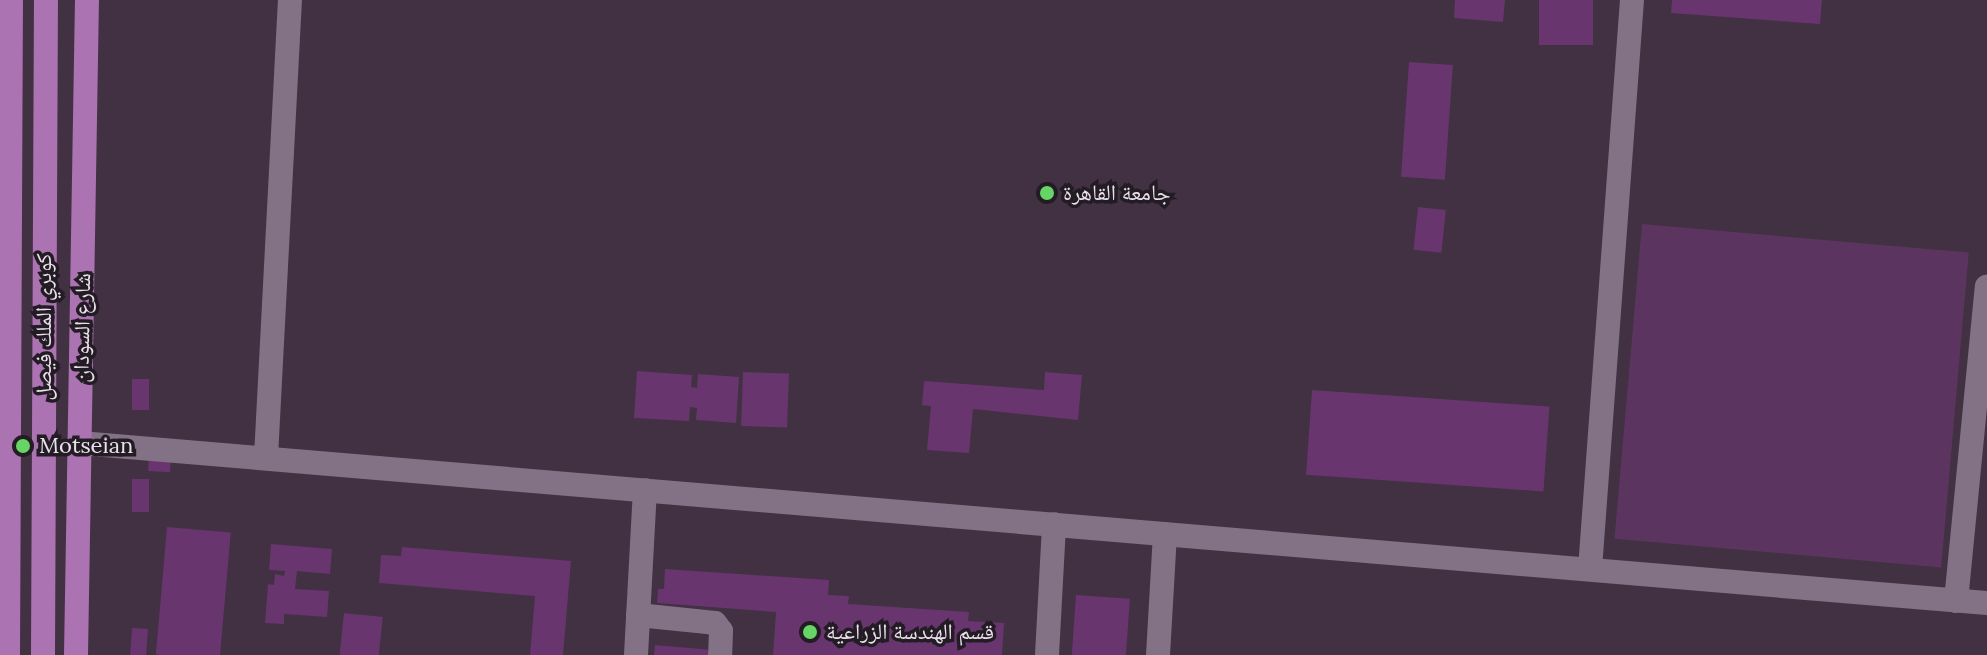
<!DOCTYPE html>
<html>
<head>
<meta charset="utf-8">
<style>
  body { margin:0 }
  #map { position:relative; width:1987px; height:655px; overflow:hidden; background:#413142; font-family:Lora,"Noto Naskh Arabic",serif }
  div>[style] { position:absolute }
  .green>* { inset:0; background:#5c3460; transform-origin:0 0 }
  .building>* { inset:0; background:#69356f; transform-origin:0 0 }
  .minor>* { height:24px; margin:-12px; padding:0 12px; transform-origin:12px; border-radius:12px; background:#837285 }
  .major>* { height:24px; margin:-12px; padding:0 12px; transform-origin:12px; border-radius:12px; background:#ab73b1 }
  .dots>* { width:22px; height:22px; translate:-50% -50%; box-sizing:border-box; border:4px solid #231c24; border-radius:50% }
  span { translate:-50% -50%; white-space:nowrap; text-align:center; line-height:1.15; -webkit-text-stroke:7px #231c24; paint-order:stroke }
  .poi-label { font-size:22px; color:#eae0eb }
  .left { translate:0 -50%; text-align:left }
  .street-label { font-size:22px; color:#eae0eb }
</style>
</head>
<body>
<div id="map">
  <div class="green">
    <i style="left:1642px;top:224px;width:328px;height:316px;rotate:5deg"></i>
  </div>
  <div class="building">
    <i style="clip-path:polygon(1455px 0,1505px 0,1503px 22px,1454px 18px)"></i>
    <i style="left:1539px;top:0;width:54px;height:45px"></i>
    <i style="clip-path:polygon(1672px 0,1822px 0,1820px 24px,1671px 13px)"></i>
    <i style="left:1409px;top:62px;width:44px;height:115px;rotate:4deg"></i>
    <i style="left:1418px;top:207px;width:28px;height:43px;rotate:6deg"></i>
    <i style="clip-path:polygon(637px 371px,692px 375px,691px 387px,697px 388px,698px 374px,739px 377px,736px 423px,696px 420px,697px 408px,690px 407px,689px 421px,634px 418px)"></i>
    <i style="left:743px;top:372px;width:46px;height:54px;rotate:2deg"></i>
    <i style="clip-path:polygon(1045px 372px,1082px 375px,1078px 420px,973px 409px,969px 453px,927px 450px,931px 406px,922px 405px,924px 381px,1044px 390px)"></i>
    <i style="left:132px;top:379px;width:17px;height:31px"></i>
    <i style="left:1312px;top:390px;width:238px;height:85px;rotate:4deg"></i>
    <i style="left:149px;top:454px;width:22px;height:17px;rotate:3deg"></i>
    <i style="left:132px;top:479px;width:17px;height:33px"></i>
    <i style="left:167px;top:527px;width:64px;height:128px;rotate:5deg"></i>
    <i style="clip-path:polygon(271px 544px,332px 549px,330px 574px,297px 571px,295px 589px,329px 591px,327px 617px,284px 614px,284px 624px,265px 623px,268px 584px,274px 585px,275px 574px,284px 576px,285px 571px,269px 570px)"></i>
    <i style="clip-path:polygon(402px 547px,571px 561px,563px 655px,530px 655px,535px 596px,379px 583px,381px 555px,401px 556px)"></i>
    <i style="clip-path:polygon(665px 569px,829px 580px,828px 595px,849px 596px,848px 604px,969px 612px,968px 621px,1004px 623px,1002px 655px,773px 655px,776px 612px,657px 603px,658px 589px,664px 589px)"></i>
    <i style="left:1076px;top:595px;width:54px;height:60px;rotate:4deg"></i>
    <i style="left:344px;top:613px;width:39px;height:42px;rotate:6deg"></i>
    <i style="left:132px;top:628px;width:16px;height:27px;rotate:4deg"></i>
    <i style="clip-path:polygon(655px 645px,712px 650px,711px 655px,654px 655px)"></i>
  </div>
  <div class="minor">
    <i style="left:80px;top:443px;width:1914px;rotate:4.8deg"></i>
    <i style="left:266px;top:457px;width:458px;rotate:-87deg"></i>
    <i style="left:1590px;top:569px;width:571px;rotate:-85.78deg"></i>
    <i style="left:1956px;top:601px;width:316px;rotate:-84.4deg"></i>
    <i style="left:638px;top:615px;width:77px;rotate:5.9deg"></i>
    <i style="left:715px;top:623px;width:10px;rotate:53deg"></i>
    <i style="left:721px;top:631px;width:24px;rotate:92deg"></i>
    <i style="left:636px;top:655px;width:165px;rotate:-86.9deg"></i>
    <i style="left:1047px;top:655px;width:131px;rotate:-86.9deg"></i>
    <i style="left:1158px;top:655px;width:121px;rotate:-86.7deg"></i>
  </div>
  <div class="major">
    <i style="left:8px;top:655px;width:655px;rotate:-89.74deg"></i>
    <i style="left:43px;top:655px;width:655px;rotate:-89.74deg"></i>
    <i style="left:76px;top:655px;width:655px;rotate:-89.04deg"></i>
  </div>
  <div class="dots">
    <i style="left:1047px;top:193px;background:#67d466"></i>
    <i style="left:23px;top:446px;background:#67d466"></i>
    <i style="left:810px;top:632px;background:#67d466"></i>
  </div>
  <div class="poi-label">
    <span class="left" style="left:1063px;top:193px">جامعة القاهرة</span>
    <span class="left" style="left:39px;top:446px">Motseian</span>
    <span class="left" style="left:826px;top:632px">قسم الهندسة الزراعية</span>
  </div>
  <div class="street-label">
    <span style="left:44px;top:327px;rotate:-90deg">كوبري الملك فيصل</span>
    <span style="left:82px;top:328px;rotate:-89deg">شارع السودان</span>
  </div>
</div>
</body>
</html>
